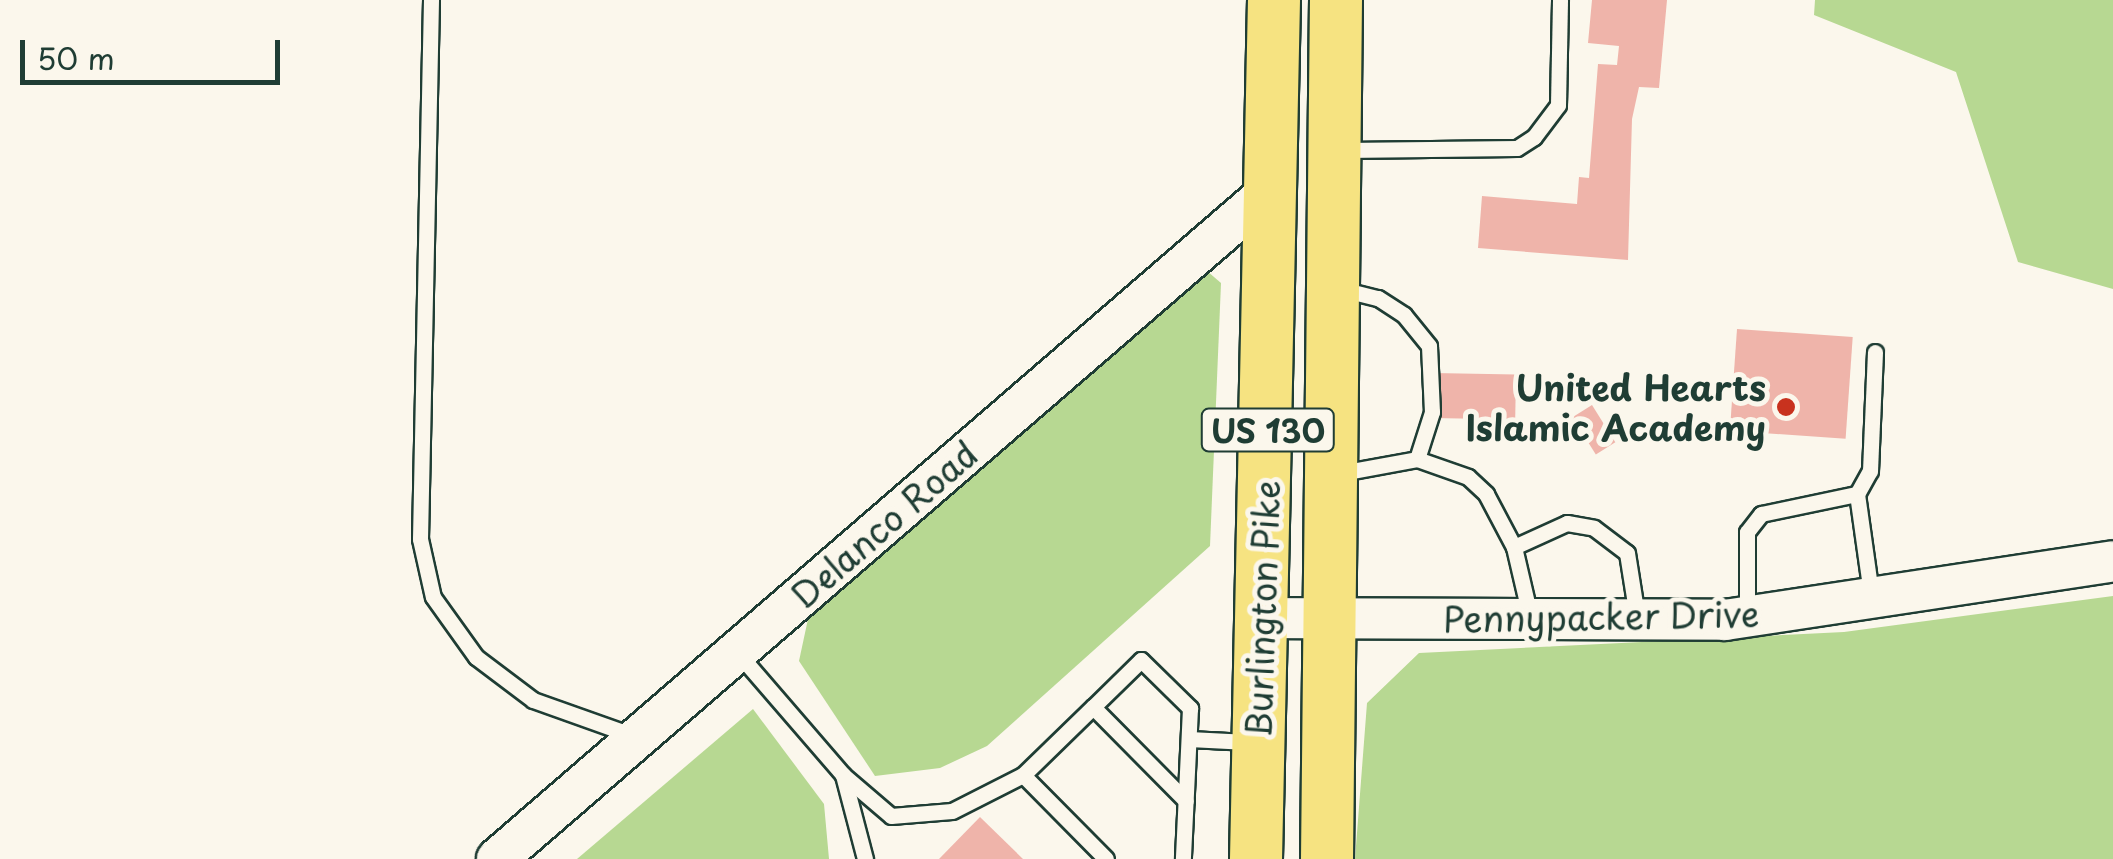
<!DOCTYPE html>
<html>
<head>
<meta charset="utf-8">
<style>
  body { margin:0 }
  #map { position:relative; width:2113px; height:859px; overflow:hidden; background:#fbf7ec; font-family:"Playpen Sans",sans-serif }
  div>[style] { position:absolute }
  .green>* { inset:0; background:#b7d892 }
  .building>* { inset:0; background:#efb4aa; transform-origin:0 0 }
  .roads { filter:drop-shadow(2px 0 #1f3d34) drop-shadow(-2px 0 #1f3d34) drop-shadow(0 2px #1f3d34) drop-shadow(0 -2px #1f3d34) }
  .service>* { height:15px; margin:-7.5px; padding:0 7.5px; transform-origin:7.5px; border-radius:7.5px; background:#fbf7ec }
  .tertiary>* { height:40px; margin:-20px; padding:0 20px; transform-origin:20px; border-radius:20px; background:#fbf7ec }
  .trunk>* { height:52px; margin:-26px; padding:0 26px; transform-origin:26px; border-radius:26px; background:#f6e381 }
  .dots>* { width:28px; height:28px; translate:-50% -50%; box-sizing:border-box; border:5px solid #fbf7ec; border-radius:50% }
  span { translate:-50% -50%; white-space:nowrap; text-align:center; line-height:1.15; -webkit-text-stroke:10px #fbf7ec; paint-order:stroke }
  .shield-label span { padding:2px 8px; background:#fbf7ec; border:2px solid; border-radius:8px; -webkit-text-stroke-width:0 }
  .shield-label { font-size:32px; color:#1f3d34; font-weight:700 }
  .poi-label { font-size:35px; color:#1f3d34; font-weight:700 }
  .right { translate:-100% -50%; text-align:right }
  .street-label { font-size:35px; color:#1f3d34 }
  .scale { position:absolute; left:20px; top:40px; width:260px; height:45px; box-sizing:border-box; border:5px solid #1f3d34; border-top:0; padding-left:12px; font-size:30px; line-height:35px; white-space:nowrap; color:#1f3d34; -webkit-text-stroke:8px #fbf7ec; paint-order:stroke }
</style>
</head>
<body>
<div id="map">
  <div class="green">
    <i style="clip-path:polygon(1815px 0,2113px 0,2113px 289px,2018px 262px,1956px 72px,1814px 15px)"></i>
    <i style="clip-path:polygon(1207px 271px,1221px 283px,1210px 546px,987px 746px,940px 768px,875px 776px,799px 661px,808px 619px)"></i>
    <i style="clip-path:polygon(2113px 596px,2113px 859px,1355px 859px,1367px 703px,1419px 653px,1844px 632px)"></i>
    <i style="clip-path:polygon(753px 709px,824px 804px,829px 859px,577px 859px)"></i>
  </div>
  <div class="building">
    <i style="clip-path:polygon(1592px 0,1667px 0,1659px 88px,1639px 87px,1632px 119px,1628px 260px,1478px 248px,1482px 196px,1577px 204px,1579px 177px,1589px 178px,1598px 64px,1617px 65px,1619px 46px,1588px 43px)"></i>
    <i style="left:1737px;top:329px;width:116px;height:102px;rotate:4deg"></i>
    <i style="left:1433px;top:373px;width:83px;height:45px;rotate:1deg"></i>
    <i style="left:1592px;top:405px;width:44px;height:23px;rotate:58deg"></i>
    <i style="clip-path:polygon(980px 817px,1023px 859px,939px 859px)"></i>
  </div>
  <div class="roads">
    <div class="service">
      <i style="left:431px;top:0;width:539px;rotate:91.17deg"></i>
      <i style="left:420px;top:539px;width:59px;rotate:77.4deg"></i>
      <i style="left:433px;top:597px;width:74px;rotate:54.4deg"></i>
      <i style="left:476px;top:657px;width:71px;rotate:37deg"></i>
      <i style="left:533px;top:700px;width:107px;rotate:19.6deg"></i>
      <i style="left:1344px;top:150px;width:173px;rotate:-0.7deg"></i>
      <i style="left:1517px;top:148px;width:20px;rotate:-33deg"></i>
      <i style="left:1534px;top:137px;width:40px;rotate:-53deg"></i>
      <i style="left:1558px;top:105px;width:105px;rotate:-88.9deg"></i>
      <i style="left:1341px;top:289px;width:38px;rotate:14deg"></i>
      <i style="left:1378px;top:298px;width:31px;rotate:33deg"></i>
      <i style="left:1404px;top:315px;width:40px;rotate:51deg"></i>
      <i style="left:1429px;top:346px;width:66px;rotate:87.4deg"></i>
      <i style="left:1432px;top:412px;width:49px;rotate:107.7deg"></i>
      <i style="left:1341px;top:473px;width:77px;rotate:-10.4deg"></i>
      <i style="left:1417px;top:459px;width:54px;rotate:19.4deg"></i>
      <i style="left:1468px;top:477px;width:25px;rotate:43deg"></i>
      <i style="left:1486px;top:494px;width:60px;rotate:62.2deg"></i>
      <i style="left:1514px;top:547px;width:71px;rotate:76.9deg"></i>
      <i style="left:1857px;top:494px;width:101px;rotate:82deg"></i>
      <i style="left:1514px;top:547px;width:58px;rotate:-24.4deg"></i>
      <i style="left:1567px;top:523px;width:27px;rotate:10deg"></i>
      <i style="left:1594px;top:528px;width:41px;rotate:37.1deg"></i>
      <i style="left:1627px;top:553px;width:64px;rotate:81deg"></i>
      <i style="left:1747px;top:613px;width:81px;rotate:-90deg"></i>
      <i style="left:1747px;top:532px;width:23px;rotate:-52deg"></i>
      <i style="left:1761px;top:514px;width:98px;rotate:-11.8deg"></i>
      <i style="left:1857px;top:494px;width:26px;rotate:-61deg"></i>
      <i style="left:1870px;top:471px;width:119px;rotate:-87.6deg"></i>
      <i style="left:737px;top:652px;width:162px;rotate:49.2deg"></i>
      <i style="left:843px;top:775px;width:63px;rotate:40.5deg"></i>
      <i style="left:891px;top:816px;width:61px;rotate:-4.7deg"></i>
      <i style="left:952px;top:811px;width:80px;rotate:-26.9deg"></i>
      <i style="left:1023px;top:775px;width:98px;rotate:-44.2deg"></i>
      <i style="left:1093px;top:707px;width:132px;rotate:45.3deg"></i>
      <i style="left:1093px;top:707px;width:67px;rotate:-44.4deg"></i>
      <i style="left:1141px;top:660px;width:69px;rotate:44.4deg"></i>
      <i style="left:1190px;top:708px;width:151px;rotate:92.7deg"></i>
      <i style="left:1189px;top:739px;width:59px;rotate:2.9deg"></i>
      <i style="left:843px;top:775px;width:87px;rotate:75.3deg"></i>
      <i style="left:1023px;top:775px;width:118px;rotate:45.3deg"></i>
    </div>
    <div class="tertiary">
      <i style="left:1265px;top:618px;width:460px;rotate:0.2deg"></i>
      <i style="left:1725px;top:620px;width:392px;rotate:-8.6deg"></i>
      <i style="left:497px;top:859px;width:1023px;rotate:-40.84deg"></i>
    </div>
    <div class="trunk">
      <i style="left:1256px;top:859px;width:859px;rotate:-88.8deg"></i>
      <i style="left:1327px;top:859px;width:859px;rotate:-89.4deg"></i>
    </div>
  </div>
  <div class="dots">
    <i style="left:1786px;top:407px;background:#c8321e"></i>
  </div>
  <div class="shield-label">
    <span style="left:1268px;top:430px">US 130</span>
  </div>
  <div class="poi-label">
    <span class="right" style="left:1766px;top:407px">United Hearts<br>Islamic Academy</span>
  </div>
  <div class="street-label">
    <span style="left:884px;top:524px;rotate:-41deg">Delanco Road</span>
    <span style="left:1262px;top:609px;rotate:-88deg">Burlington Pike</span>
    <span style="left:1601px;top:616px;rotate:-1deg">Pennypacker Drive</span>
  </div>
  <div class="scale">50 m</div>
</div>
</body>
</html>
